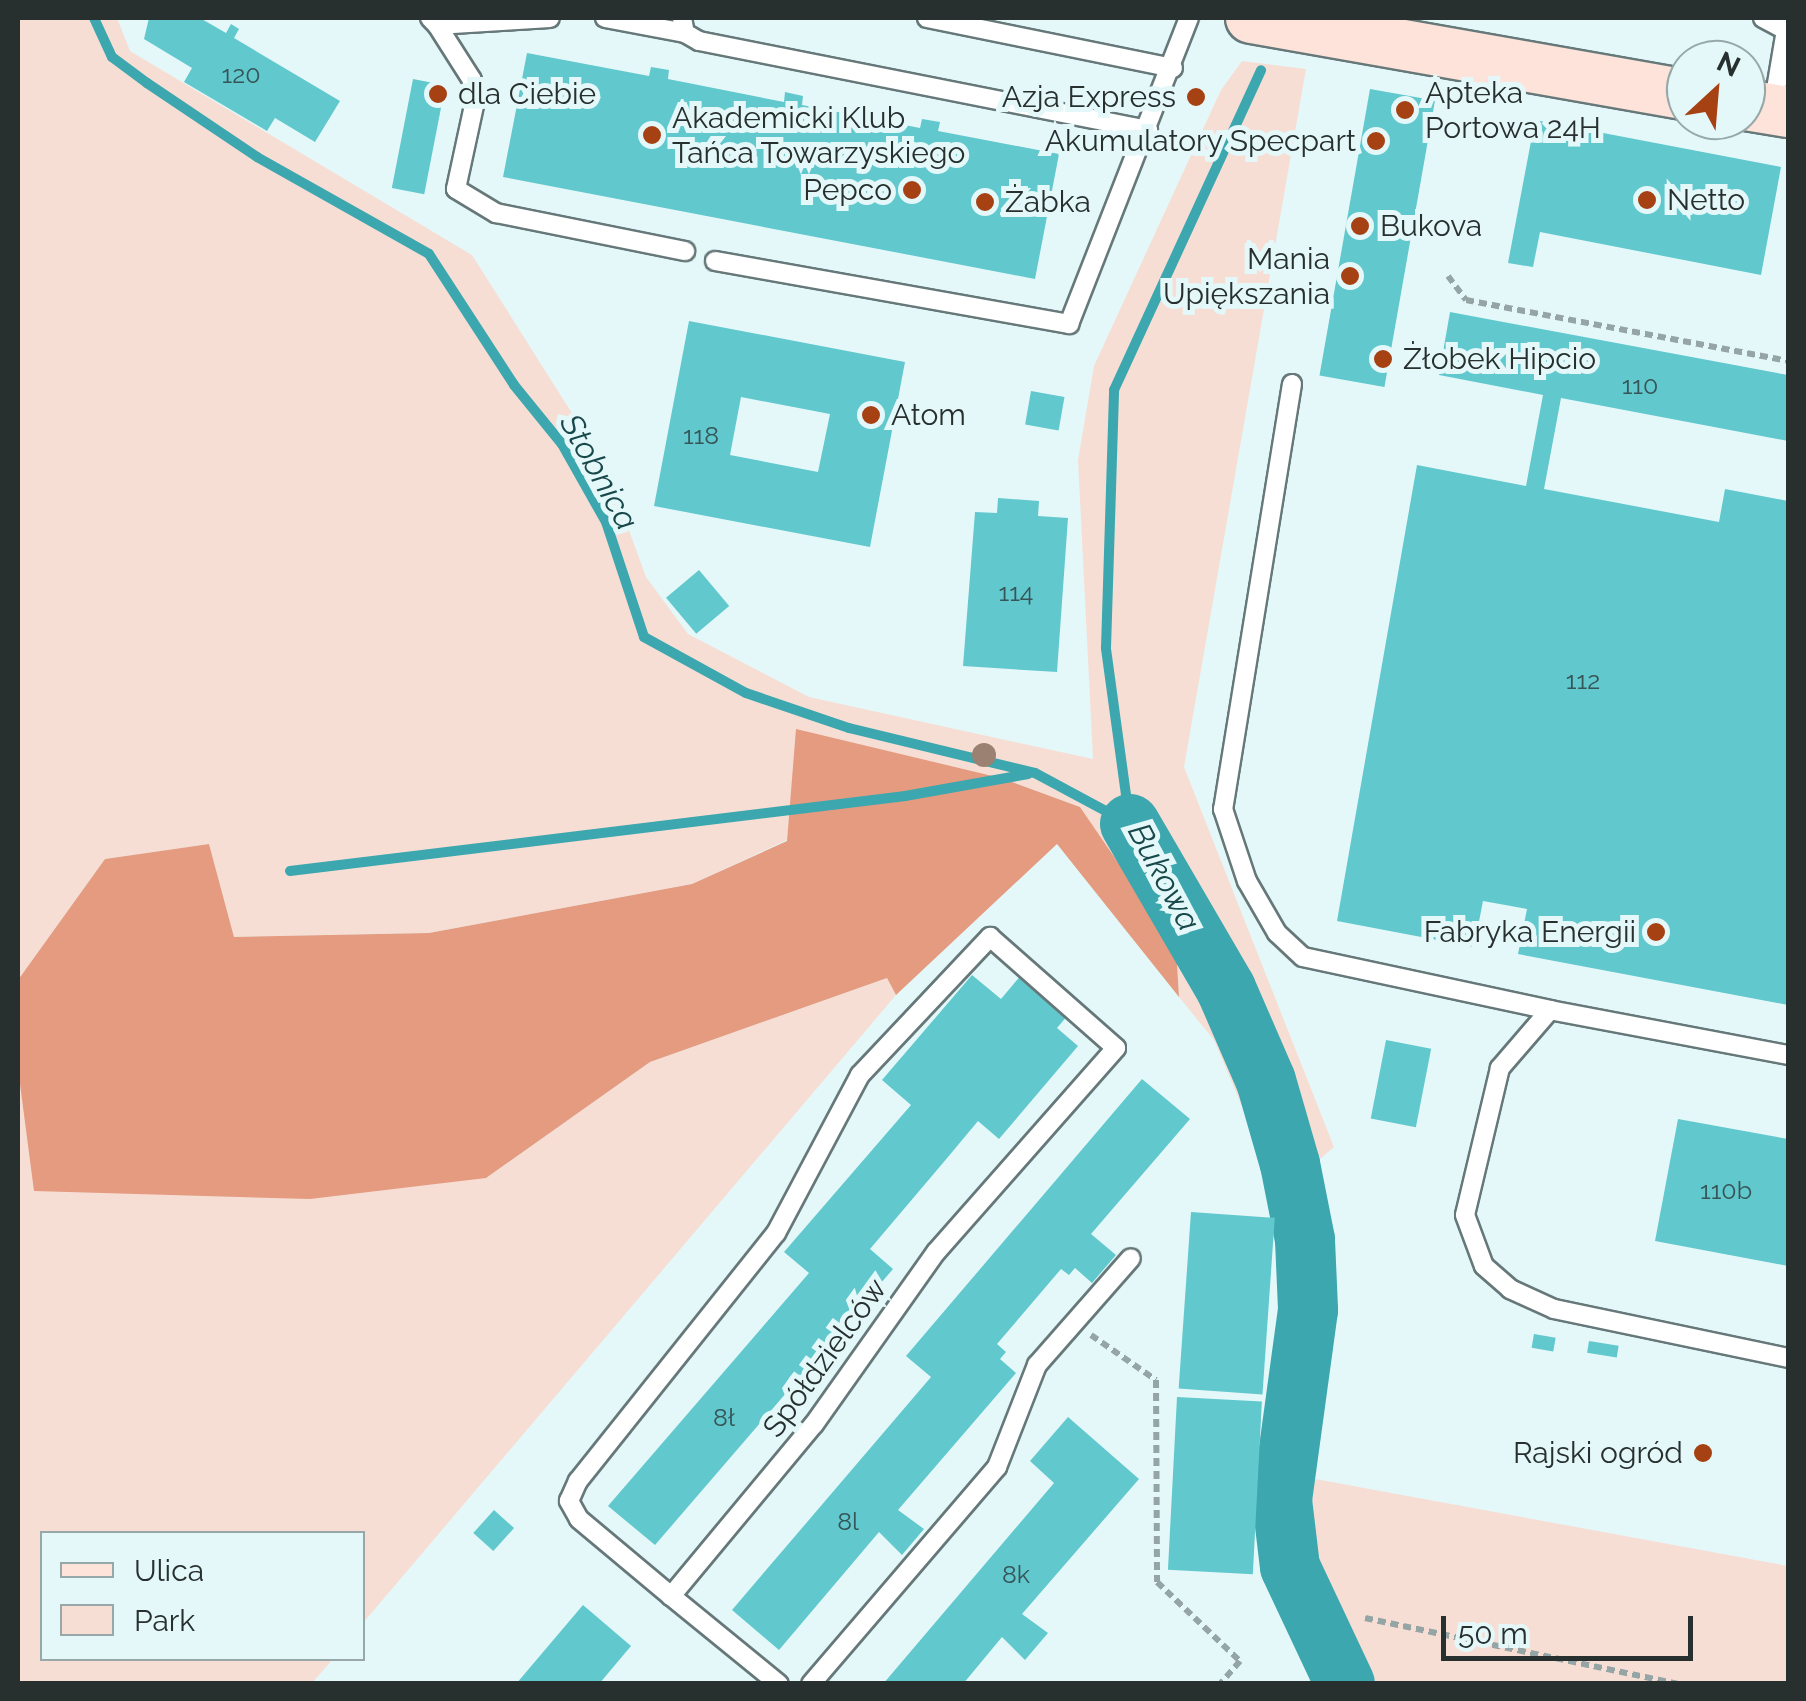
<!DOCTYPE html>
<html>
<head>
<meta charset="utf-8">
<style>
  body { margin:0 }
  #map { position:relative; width:1806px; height:1701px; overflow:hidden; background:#e4f8f9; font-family:Raleway,sans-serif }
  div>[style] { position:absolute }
  .green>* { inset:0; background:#f7ded5 }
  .forest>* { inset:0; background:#e49b80 }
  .stream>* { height:10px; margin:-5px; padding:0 5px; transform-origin:5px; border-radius:5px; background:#3ca7ae }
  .river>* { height:60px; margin:-30px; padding:0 30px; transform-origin:30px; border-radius:30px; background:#3ca7ae }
  .building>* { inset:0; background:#61c8ce; transform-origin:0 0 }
  .path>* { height:6px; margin-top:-3px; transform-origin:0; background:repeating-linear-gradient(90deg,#95a4a4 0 8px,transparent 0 13px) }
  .roads { filter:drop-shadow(2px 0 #667879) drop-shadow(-2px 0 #667879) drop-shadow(0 2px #667879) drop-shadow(0 -2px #667879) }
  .lane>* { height:18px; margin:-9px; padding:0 9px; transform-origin:9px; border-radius:9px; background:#fff }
  .secondary>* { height:50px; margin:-25px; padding:0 25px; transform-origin:25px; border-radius:25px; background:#fde3da }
  .trees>* { width:24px; height:24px; margin:-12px; border-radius:50%; background:#9b8171 }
  .dots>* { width:28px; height:28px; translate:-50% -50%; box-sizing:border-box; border:5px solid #e4f8f9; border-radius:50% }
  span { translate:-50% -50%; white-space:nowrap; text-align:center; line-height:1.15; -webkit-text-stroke:10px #e4f8f9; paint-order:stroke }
  .number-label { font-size:25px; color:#365557 }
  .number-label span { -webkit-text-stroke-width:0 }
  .poi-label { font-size:30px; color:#272f2f }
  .left { translate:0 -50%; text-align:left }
  .right { translate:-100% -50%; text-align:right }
  .street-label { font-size:30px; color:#272f2f }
  .water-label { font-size:32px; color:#19484b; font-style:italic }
  .frame { position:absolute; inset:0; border:20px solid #272f2f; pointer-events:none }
  .legend { position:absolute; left:40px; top:1531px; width:325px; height:130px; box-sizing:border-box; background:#e4f8f9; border:2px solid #98a8a8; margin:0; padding:12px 18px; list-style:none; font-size:30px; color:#272f2f }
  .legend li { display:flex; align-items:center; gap:20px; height:50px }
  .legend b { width:50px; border:2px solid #98a8a8 }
  .north { position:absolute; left:1666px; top:40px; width:100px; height:100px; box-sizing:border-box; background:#e4f8f9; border:2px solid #98a8a8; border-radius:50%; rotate:26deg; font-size:28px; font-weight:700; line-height:40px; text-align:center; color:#272f2f }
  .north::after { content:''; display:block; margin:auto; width:35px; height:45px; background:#a64113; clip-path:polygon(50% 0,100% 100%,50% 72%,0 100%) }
  .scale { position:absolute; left:1441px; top:1616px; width:252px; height:45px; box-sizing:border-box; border:5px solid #272f2f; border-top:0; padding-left:12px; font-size:30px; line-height:35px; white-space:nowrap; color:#272f2f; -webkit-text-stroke:8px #e4f8f9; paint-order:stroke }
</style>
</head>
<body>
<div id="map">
  <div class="green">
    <i style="clip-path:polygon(26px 18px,117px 18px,130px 51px,472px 255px,606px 467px,646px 577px,688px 634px,809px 697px,1093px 759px,1078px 460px,1094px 366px,1221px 90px,1242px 61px,1306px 69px,1184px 767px,1334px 1147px,1279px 1194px,1214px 1040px,1179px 997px,1176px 947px,1080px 807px,1001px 778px,797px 730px,787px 840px,692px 884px,429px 933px,234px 937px,209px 844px,105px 859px,18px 980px,18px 21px)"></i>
    <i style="clip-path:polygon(887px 978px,896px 995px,363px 1623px,362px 1534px,42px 1534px,42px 1658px,333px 1659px,312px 1683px,18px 1683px,18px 1069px,35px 1191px,486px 1178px,650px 1062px)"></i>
    <i style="clip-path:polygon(1299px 1476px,1788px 1566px,1788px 1683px,1360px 1683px,1307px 1579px)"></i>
  </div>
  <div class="forest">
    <i style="clip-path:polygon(796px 729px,1001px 778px,1080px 807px,1176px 947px,1179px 997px,1057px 844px,896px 995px,887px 978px,650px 1062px,486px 1178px,310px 1199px,34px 1191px,18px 1069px,18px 980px,105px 859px,209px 844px,234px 937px,429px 933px,692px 884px,787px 841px)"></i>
  </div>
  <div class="stream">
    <i style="left:94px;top:18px;width:43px;rotate:65.2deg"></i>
    <i style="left:112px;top:57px;width:44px;rotate:36.6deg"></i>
    <i style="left:147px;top:83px;width:133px;rotate:33.9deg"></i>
    <i style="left:257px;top:157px;width:197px;rotate:29.4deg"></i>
    <i style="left:429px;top:254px;width:156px;rotate:57deg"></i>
    <i style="left:514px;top:385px;width:76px;rotate:50.9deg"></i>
    <i style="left:562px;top:444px;width:90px;rotate:60.6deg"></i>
    <i style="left:606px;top:522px;width:121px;rotate:71.7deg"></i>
    <i style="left:644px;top:637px;width:116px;rotate:28.8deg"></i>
    <i style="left:746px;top:693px;width:109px;rotate:18.8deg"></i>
    <i style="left:849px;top:728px;width:191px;rotate:13.6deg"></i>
    <i style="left:1035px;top:773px;width:108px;rotate:28.2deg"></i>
    <i style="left:1130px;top:824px;width:178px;rotate:-97.8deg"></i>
    <i style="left:1106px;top:648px;width:258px;rotate:-88.2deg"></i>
    <i style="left:1114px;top:390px;width:352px;rotate:-65.3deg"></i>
    <i style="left:290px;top:871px;width:620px;rotate:-6.95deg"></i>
    <i style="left:905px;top:796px;width:125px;rotate:-10.1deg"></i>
  </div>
  <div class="river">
    <i style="left:1130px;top:824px;width:191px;rotate:59.8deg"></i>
    <i style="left:1226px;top:989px;width:100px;rotate:66.5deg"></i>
    <i style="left:1266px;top:1081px;width:86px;rotate:73.9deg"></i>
    <i style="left:1290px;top:1164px;width:77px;rotate:78.8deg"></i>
    <i style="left:1305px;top:1240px;width:70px;rotate:87.5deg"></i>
    <i style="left:1308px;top:1310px;width:192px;rotate:97.8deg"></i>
    <i style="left:1282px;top:1500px;width:67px;rotate:83.2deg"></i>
    <i style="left:1290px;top:1567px;width:129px;rotate:64.8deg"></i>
  </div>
  <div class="building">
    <i style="clip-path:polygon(149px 18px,200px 18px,226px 33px,231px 24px,239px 29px,234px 38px,340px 101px,315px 142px,275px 118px,267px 131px,184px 82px,192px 68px,144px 39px)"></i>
    <i style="clip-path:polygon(527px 53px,649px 76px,651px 67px,669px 70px,668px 79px,784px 102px,785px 92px,803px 96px,802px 105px,920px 128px,922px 119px,940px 122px,938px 131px,1059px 154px,1035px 279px,503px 177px)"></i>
    <i style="left:413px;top:79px;width:33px;height:111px;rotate:11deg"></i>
    <i style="left:1370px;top:89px;width:66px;height:291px;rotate:10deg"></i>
    <i style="clip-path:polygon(1535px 120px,1781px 167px,1761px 275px,1540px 232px,1533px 267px,1508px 263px)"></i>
    <i style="clip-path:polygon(1450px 312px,1788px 375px,1788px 441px,1561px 398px,1544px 489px,1719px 522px,1725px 489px,1788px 501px,1788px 1005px,1518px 954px,1527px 909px,1483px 901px,1474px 947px,1337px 921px,1417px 465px,1526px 486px,1543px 395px,1439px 375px)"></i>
    <i style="clip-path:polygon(evenodd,689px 321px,905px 362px,870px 547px,654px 506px,689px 321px,741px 397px,830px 414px,818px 472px,730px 455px,741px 397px)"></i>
    <i style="left:1031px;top:391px;width:34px;height:34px;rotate:10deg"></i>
    <i style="clip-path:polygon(998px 498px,1039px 501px,1038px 516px,1068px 518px,1057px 672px,963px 666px,975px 512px,997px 513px)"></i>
    <i style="left:699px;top:570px;width:47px;height:43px;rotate:50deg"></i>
    <i style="clip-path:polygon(1022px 974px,1068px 1015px,1057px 1028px,1078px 1046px,999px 1139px,978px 1121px,948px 1157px,870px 1249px,893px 1269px,655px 1545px,608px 1506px,809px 1273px,784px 1252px,911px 1105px,882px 1080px,972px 975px,1001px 999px)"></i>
    <i style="left:1386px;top:1040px;width:46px;height:80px;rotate:11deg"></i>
    <i style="clip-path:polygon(1142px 1079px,1190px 1119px,1091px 1234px,1116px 1255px,1092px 1283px,1075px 1268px,1069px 1275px,1061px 1269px,997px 1344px,1006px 1352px,1000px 1359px,1016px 1373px,898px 1510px,924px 1529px,902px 1555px,879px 1532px,779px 1650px,732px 1610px,931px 1377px,906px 1356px)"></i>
    <i style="clip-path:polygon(1678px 1119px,1788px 1139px,1788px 1266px,1655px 1241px)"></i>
    <i style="left:1191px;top:1212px;width:84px;height:177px;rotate:4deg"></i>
    <i style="left:1534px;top:1334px;width:22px;height:14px;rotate:10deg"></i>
    <i style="left:1589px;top:1341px;width:30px;height:12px;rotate:9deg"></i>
    <i style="left:1177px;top:1397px;width:85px;height:173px;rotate:3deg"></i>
    <i style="clip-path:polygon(1068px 1417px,1139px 1479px,1022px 1614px,1048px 1633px,1025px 1660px,1002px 1637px,963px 1684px,883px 1684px,1054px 1483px,1030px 1461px)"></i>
    <i style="left:494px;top:1510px;width:27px;height:31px;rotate:42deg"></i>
    <i style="clip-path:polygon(583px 1605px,631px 1646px,599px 1684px,516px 1684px)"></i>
  </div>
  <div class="path">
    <i style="left:1448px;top:276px;width:30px;rotate:53deg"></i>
    <i style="left:1466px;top:300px;width:328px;rotate:10.7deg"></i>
    <i style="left:1091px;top:1335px;width:79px;rotate:34.7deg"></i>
    <i style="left:1156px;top:1380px;width:202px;rotate:89.7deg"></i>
    <i style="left:1157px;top:1582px;width:115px;rotate:43.6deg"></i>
    <i style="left:1240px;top:1661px;width:30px;rotate:131deg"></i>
    <i style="left:1365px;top:1618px;width:319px;rotate:11.9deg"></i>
  </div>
  <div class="roads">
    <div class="lane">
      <i style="left:430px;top:18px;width:10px;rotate:45deg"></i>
      <i style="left:437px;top:25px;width:113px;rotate:-3.5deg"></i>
      <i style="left:605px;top:18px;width:81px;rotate:10.6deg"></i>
      <i style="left:682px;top:18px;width:15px;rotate:79deg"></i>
      <i style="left:685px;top:33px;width:16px;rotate:30deg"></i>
      <i style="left:699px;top:41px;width:458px;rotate:11.2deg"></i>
      <i style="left:927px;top:18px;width:251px;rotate:11.5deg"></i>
      <i style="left:1763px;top:18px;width:26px;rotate:28deg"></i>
      <i style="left:1786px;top:30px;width:78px;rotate:99.6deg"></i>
      <i style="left:437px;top:25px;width:65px;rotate:57.5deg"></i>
      <i style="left:472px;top:80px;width:21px;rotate:82deg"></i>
      <i style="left:475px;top:101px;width:90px;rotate:102.2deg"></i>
      <i style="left:456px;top:189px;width:47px;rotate:31deg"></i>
      <i style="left:496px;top:213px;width:193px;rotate:11.4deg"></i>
      <i style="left:715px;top:261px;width:360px;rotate:10.1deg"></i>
      <i style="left:1069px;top:324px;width:329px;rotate:-68.6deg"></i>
      <i style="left:1292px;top:384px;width:431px;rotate:99.2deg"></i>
      <i style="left:1223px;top:809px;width:76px;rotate:71.6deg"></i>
      <i style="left:1247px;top:881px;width:60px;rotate:60deg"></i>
      <i style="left:1277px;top:933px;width:35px;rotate:43deg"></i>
      <i style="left:1303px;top:957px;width:253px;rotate:12.1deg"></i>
      <i style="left:1788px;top:1055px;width:242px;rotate:-169.3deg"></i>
      <i style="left:1550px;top:1010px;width:77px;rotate:130.8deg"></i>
      <i style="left:1500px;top:1068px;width:151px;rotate:103.4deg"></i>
      <i style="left:1465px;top:1215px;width:54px;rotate:69.6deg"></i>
      <i style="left:1484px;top:1266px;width:35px;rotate:41deg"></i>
      <i style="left:1510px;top:1289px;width:48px;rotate:24.4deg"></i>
      <i style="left:1554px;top:1309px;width:239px;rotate:11.8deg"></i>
      <i style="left:671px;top:1596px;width:120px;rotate:-140.1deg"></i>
      <i style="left:579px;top:1519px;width:21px;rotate:-119deg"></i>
      <i style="left:569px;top:1501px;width:22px;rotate:-66deg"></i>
      <i style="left:578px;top:1481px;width:317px;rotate:-51.4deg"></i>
      <i style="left:776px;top:1233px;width:179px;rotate:-62deg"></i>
      <i style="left:860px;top:1075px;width:190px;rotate:-46.7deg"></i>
      <i style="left:990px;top:937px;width:168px;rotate:41.4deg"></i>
      <i style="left:1116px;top:1048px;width:272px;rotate:131.4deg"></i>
      <i style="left:936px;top:1252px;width:211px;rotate:125.3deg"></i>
      <i style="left:814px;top:1424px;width:224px;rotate:129.7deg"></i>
      <i style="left:671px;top:1596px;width:139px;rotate:39.2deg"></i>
      <i style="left:811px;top:1684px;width:286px;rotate:-49.4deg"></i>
      <i style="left:997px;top:1467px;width:110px;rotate:-68.6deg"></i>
      <i style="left:1037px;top:1365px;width:142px;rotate:-48.7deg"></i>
    </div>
    <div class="secondary">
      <i style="left:1251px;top:18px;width:442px;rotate:10deg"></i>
      <i style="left:1746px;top:105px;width:43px;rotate:9.5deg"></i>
    </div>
  </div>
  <div class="trees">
    <i style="left:984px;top:755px"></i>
  </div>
  <div class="dots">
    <i style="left:438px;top:94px;background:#a64113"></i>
    <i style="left:1196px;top:97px;background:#a64113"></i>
    <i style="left:1405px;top:110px;background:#a64113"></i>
    <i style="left:652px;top:135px;background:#a64113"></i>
    <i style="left:1376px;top:141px;background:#a64113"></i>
    <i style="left:912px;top:190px;background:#a64113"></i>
    <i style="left:1647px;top:200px;background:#a64113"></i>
    <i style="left:985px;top:202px;background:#a64113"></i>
    <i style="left:1360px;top:226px;background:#a64113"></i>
    <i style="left:1350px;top:276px;background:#a64113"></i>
    <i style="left:1383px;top:359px;background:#a64113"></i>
    <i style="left:871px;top:415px;background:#a64113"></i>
    <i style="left:1656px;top:932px;background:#a64113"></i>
    <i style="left:1703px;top:1453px;background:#a64113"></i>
  </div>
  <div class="number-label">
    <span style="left:241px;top:74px">120</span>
    <span style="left:1640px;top:385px">110</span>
    <span style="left:701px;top:435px">118</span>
    <span style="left:1016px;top:592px">114</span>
    <span style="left:1583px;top:680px">112</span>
    <span style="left:1726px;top:1190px">110b</span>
    <span style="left:724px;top:1417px">8ł</span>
    <span style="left:848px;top:1521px">8l</span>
    <span style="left:1016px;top:1574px">8k</span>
  </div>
  <div class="poi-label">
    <span class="left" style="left:1425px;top:110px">Apteka<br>Portowa 24H</span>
    <span class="left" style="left:458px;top:94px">dla Ciebie</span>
    <span class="right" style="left:1176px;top:97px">Azja Express</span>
    <span class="left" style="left:672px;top:135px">Akademicki Klub<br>Tańca Towarzyskiego</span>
    <span class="right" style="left:1356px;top:141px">Akumulatory Specpart</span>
    <span class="right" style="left:892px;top:190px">Pepco</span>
    <span class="left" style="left:1667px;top:200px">Netto</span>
    <span class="left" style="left:1005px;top:202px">Żabka</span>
    <span class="left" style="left:1380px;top:226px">Bukova</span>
    <span class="right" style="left:1330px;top:276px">Mania<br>Upiększania</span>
    <span class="left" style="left:1403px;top:359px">Żłobek Hipcio</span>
    <span class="left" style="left:891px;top:415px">Atom</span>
    <span class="right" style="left:1636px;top:932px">Fabryka Energii</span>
    <span class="right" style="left:1683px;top:1453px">Rajski ogród</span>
  </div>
  <div class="street-label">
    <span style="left:825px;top:1358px;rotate:-54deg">Spółdzielców</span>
  </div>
  <div class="water-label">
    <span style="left:599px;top:472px;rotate:61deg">Stobnica</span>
    <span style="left:1164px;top:877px;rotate:62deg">Bukowa</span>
  </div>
  <div class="frame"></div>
  <ul class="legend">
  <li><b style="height:12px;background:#fde3da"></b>Ulica</li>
  <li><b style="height:28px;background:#f7ded5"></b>Park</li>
  </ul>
  <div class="north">N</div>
  <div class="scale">50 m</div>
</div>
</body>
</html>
